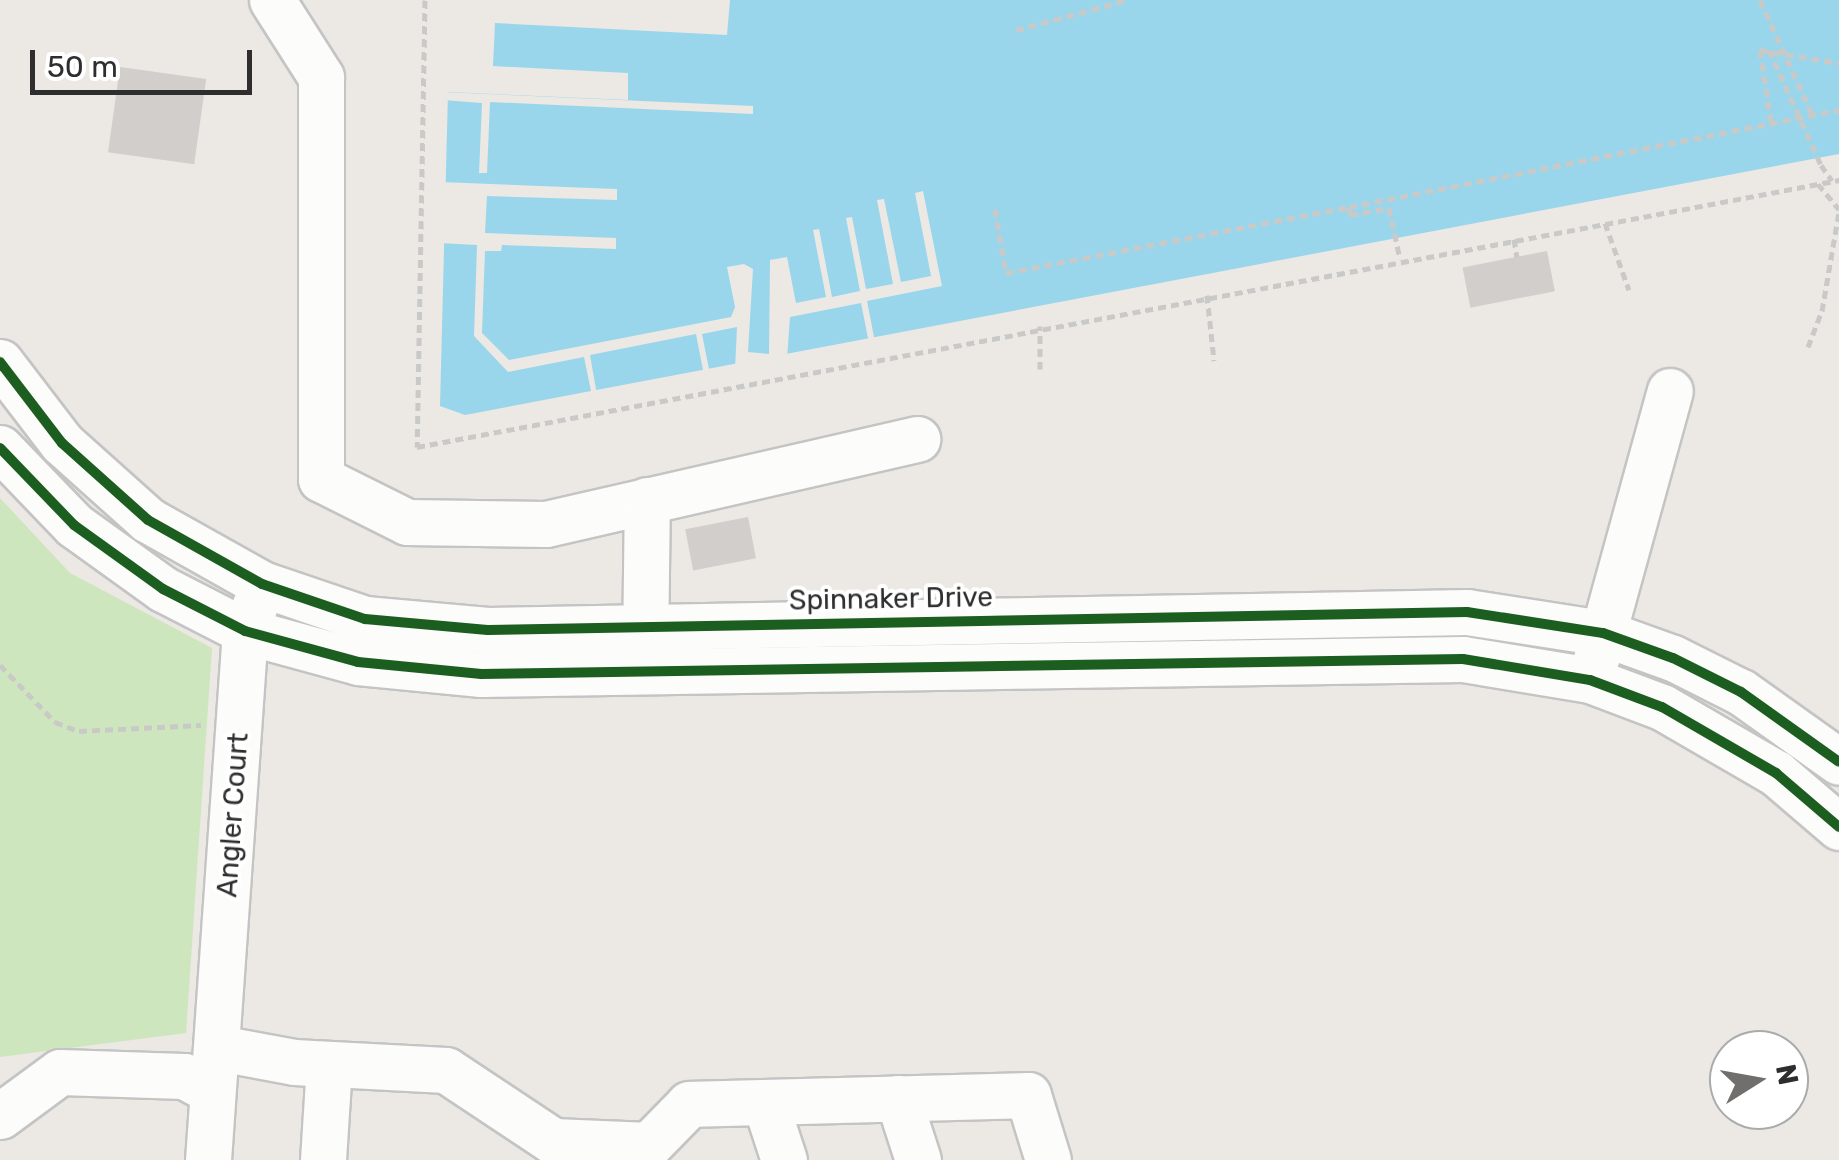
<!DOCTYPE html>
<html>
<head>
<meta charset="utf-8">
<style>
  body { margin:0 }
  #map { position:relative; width:1839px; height:1160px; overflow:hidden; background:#ece8e4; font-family:Rubik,sans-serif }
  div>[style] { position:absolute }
  .green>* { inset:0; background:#cee6be }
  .water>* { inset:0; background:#99d6ec }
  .pier>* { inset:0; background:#ece8e4 }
  .building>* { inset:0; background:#d1cecb; transform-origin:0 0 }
  .path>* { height:5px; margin-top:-2.5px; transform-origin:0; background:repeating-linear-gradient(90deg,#c9c9c8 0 8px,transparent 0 13px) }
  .roads { filter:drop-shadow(2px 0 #c5c4c5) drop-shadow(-2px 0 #c5c4c5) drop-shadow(0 2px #c5c4c5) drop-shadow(0 -2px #c5c4c5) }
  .minor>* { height:45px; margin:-22.5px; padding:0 22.5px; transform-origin:22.5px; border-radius:22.5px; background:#fcfcfb }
  .path-bridge>* { height:5px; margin-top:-2.5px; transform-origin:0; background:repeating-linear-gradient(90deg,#c9c9c8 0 8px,transparent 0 13px) }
  .cycleway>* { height:10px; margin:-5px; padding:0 5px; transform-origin:5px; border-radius:5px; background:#1b5e20 }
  span { translate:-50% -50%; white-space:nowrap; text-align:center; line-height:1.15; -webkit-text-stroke:8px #fff; paint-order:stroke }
  .street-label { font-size:28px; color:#2e2e2e }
  .north { position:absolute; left:1709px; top:1030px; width:100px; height:100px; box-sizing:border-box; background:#fff; border:2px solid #ababab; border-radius:50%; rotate:79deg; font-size:28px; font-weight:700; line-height:40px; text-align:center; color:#2e2e2e }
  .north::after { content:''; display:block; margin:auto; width:35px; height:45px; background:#706f6e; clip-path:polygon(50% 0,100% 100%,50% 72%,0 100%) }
  .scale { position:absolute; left:30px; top:50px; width:222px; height:45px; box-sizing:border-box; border:5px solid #2e2e2e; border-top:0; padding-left:12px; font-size:30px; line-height:35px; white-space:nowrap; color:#2e2e2e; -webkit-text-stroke:8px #fff; paint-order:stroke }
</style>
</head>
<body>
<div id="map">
  <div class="green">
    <i style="clip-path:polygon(0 498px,70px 573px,212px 648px,186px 1033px,0 1057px)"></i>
  </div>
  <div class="water">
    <i style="clip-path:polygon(730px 0,1839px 0,1839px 154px,465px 415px,440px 406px,448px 92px,628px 100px,628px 73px,493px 66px,495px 23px,727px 35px)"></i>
  </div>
  <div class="pier">
    <i style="clip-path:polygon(443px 92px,753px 106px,753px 114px,490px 102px,487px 173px,479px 173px,482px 103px,443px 100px)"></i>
    <i style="clip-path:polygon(441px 182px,617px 189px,617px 200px,487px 196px,485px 233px,616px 238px,616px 249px,502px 245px,501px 251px,485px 251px,482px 333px,509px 360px,731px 317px,735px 307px,727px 267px,744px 264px,753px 269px,748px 352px,769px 354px,770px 260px,787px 257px,796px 303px,826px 297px,813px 230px,819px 229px,832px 297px,860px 291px,846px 218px,852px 217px,866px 289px,893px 284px,877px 200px,884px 199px,901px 282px,931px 276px,915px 193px,923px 191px,942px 286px,867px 301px,875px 342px,869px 343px,861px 303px,790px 317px,787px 359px,735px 369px,737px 327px,702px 334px,710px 374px,704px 375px,696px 334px,590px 355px,597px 395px,592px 396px,584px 357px,508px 372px,474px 336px,477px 245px,439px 243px)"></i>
  </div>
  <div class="building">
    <i style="left:120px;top:67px;width:87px;height:86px;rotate:8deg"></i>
    <i style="left:1547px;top:251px;width:41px;height:86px;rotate:79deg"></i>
    <i style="left:748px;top:517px;width:42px;height:64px;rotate:79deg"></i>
  </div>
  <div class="path">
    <i style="left:425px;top:0;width:447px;rotate:91deg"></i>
    <i style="left:417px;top:447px;width:1447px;rotate:-10.63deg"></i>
    <i style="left:1760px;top:0;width:125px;rotate:65.5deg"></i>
    <i style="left:1016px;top:30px;width:115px;rotate:-15.1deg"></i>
    <i style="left:1771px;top:122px;width:73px;rotate:-98.7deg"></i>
    <i style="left:1760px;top:50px;width:80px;rotate:9.3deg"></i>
    <i style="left:1821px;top:165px;width:19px;rotate:55deg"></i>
    <i style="left:1818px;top:184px;width:33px;rotate:50deg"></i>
    <i style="left:995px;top:209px;width:65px;rotate:80.2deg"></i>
    <i style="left:1006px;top:273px;width:349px;rotate:-10.9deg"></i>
    <i style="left:1350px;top:215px;width:8px;rotate:-97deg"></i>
    <i style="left:1349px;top:207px;width:500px;rotate:-11.2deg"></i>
    <i style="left:1350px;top:215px;width:40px;rotate:-10deg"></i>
    <i style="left:1389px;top:208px;width:52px;rotate:77.8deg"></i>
    <i style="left:1605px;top:223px;width:71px;rotate:70.3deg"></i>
    <i style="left:1514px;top:239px;width:18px;rotate:81deg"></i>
    <i style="left:1207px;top:295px;width:66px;rotate:83.9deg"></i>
    <i style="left:1808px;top:347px;width:39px;rotate:-69deg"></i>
    <i style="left:1822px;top:311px;width:100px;rotate:-80.3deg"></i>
    <i style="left:1040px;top:369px;width:43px;rotate:-90deg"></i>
    <i style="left:0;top:665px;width:79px;rotate:46deg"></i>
    <i style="left:55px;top:722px;width:26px;rotate:21deg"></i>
    <i style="left:79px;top:731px;width:122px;rotate:-2.8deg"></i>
  </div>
  <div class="roads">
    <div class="minor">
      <i style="left:272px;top:0;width:91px;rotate:57.5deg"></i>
      <i style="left:321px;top:77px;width:402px;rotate:90deg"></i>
      <i style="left:321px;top:479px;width:96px;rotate:26.6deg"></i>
      <i style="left:407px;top:522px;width:139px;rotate:0.8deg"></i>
      <i style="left:546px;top:524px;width:381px;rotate:-12.9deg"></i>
      <i style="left:0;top:362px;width:102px;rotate:52.6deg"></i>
      <i style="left:62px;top:443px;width:115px;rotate:41.8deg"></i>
      <i style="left:148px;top:520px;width:131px;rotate:29.3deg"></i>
      <i style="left:262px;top:584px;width:109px;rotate:18.8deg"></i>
      <i style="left:365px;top:619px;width:123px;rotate:5.1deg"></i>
      <i style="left:488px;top:630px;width:979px;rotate:-1.05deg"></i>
      <i style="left:1467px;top:612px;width:138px;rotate:8.8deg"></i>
      <i style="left:1603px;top:633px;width:74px;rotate:19.7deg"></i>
      <i style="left:1673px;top:658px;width:76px;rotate:26.6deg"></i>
      <i style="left:1741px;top:692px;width:120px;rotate:35.5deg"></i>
      <i style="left:0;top:448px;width:107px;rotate:46.1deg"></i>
      <i style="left:74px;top:525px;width:110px;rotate:35.7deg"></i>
      <i style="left:163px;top:589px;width:92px;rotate:27.1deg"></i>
      <i style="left:245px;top:631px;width:117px;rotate:15.3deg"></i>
      <i style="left:358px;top:662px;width:124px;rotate:5.6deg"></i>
      <i style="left:481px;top:674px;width:982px;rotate:-0.88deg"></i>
      <i style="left:1463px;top:659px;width:129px;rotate:9.4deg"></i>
      <i style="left:1590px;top:680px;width:77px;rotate:20.6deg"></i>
      <i style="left:1662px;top:707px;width:132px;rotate:30.1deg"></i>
      <i style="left:1776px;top:773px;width:83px;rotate:40.6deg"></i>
      <i style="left:645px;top:654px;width:154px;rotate:-89.3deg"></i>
      <i style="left:1596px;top:659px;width:278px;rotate:-74.6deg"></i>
      <i style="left:219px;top:1048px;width:76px;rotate:10.6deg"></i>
      <i style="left:294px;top:1062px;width:152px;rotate:3deg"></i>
      <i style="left:446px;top:1070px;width:128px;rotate:33.6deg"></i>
      <i style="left:553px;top:1141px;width:96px;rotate:2.4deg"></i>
      <i style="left:649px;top:1145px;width:57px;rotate:-45.7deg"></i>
      <i style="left:689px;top:1104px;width:339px;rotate:-1.5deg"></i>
      <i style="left:1028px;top:1095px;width:68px;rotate:72.9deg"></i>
      <i style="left:898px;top:1098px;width:65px;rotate:72.1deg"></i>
      <i style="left:765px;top:1102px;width:61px;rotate:71.9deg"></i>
      <i style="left:0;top:1116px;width:74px;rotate:-36.3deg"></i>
      <i style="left:60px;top:1072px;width:124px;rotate:1.8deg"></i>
      <i style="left:184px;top:1076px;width:30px;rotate:28deg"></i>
      <i style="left:208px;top:1160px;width:530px;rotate:-86deg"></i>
      <i style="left:245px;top:631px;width:28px;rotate:-69deg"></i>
      <i style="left:323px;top:1160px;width:96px;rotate:-86.4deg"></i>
    </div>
  </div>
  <div class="path-bridge">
    <i style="left:1769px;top:50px;width:126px;rotate:65.7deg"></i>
  </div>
  <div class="cycleway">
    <i style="left:0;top:362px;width:102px;rotate:52.6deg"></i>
    <i style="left:62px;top:443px;width:115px;rotate:41.8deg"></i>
    <i style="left:148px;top:520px;width:131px;rotate:29.3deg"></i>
    <i style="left:262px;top:584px;width:109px;rotate:18.8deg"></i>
    <i style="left:365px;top:619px;width:123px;rotate:5.1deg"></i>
    <i style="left:488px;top:630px;width:979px;rotate:-1.05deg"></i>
    <i style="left:1467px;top:612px;width:138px;rotate:8.8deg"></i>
    <i style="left:1603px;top:633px;width:74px;rotate:19.7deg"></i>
    <i style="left:1673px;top:658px;width:76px;rotate:26.6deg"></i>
    <i style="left:1741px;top:692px;width:120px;rotate:35.5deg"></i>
    <i style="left:0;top:448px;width:107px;rotate:46.1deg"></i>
    <i style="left:74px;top:525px;width:110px;rotate:35.7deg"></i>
    <i style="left:163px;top:589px;width:92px;rotate:27.1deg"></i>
    <i style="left:245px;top:631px;width:117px;rotate:15.3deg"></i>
    <i style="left:358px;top:662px;width:124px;rotate:5.6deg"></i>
    <i style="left:481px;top:674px;width:982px;rotate:-0.88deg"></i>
    <i style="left:1463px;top:659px;width:129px;rotate:9.4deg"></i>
    <i style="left:1590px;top:680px;width:77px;rotate:20.6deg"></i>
    <i style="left:1662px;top:707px;width:132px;rotate:30.1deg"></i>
    <i style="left:1776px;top:773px;width:83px;rotate:40.6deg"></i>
  </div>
  <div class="street-label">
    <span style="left:891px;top:599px;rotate:-1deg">Spinnaker Drive</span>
    <span style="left:233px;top:815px;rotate:-86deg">Angler Court</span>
  </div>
  <div class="north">N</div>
  <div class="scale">50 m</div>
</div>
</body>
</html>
